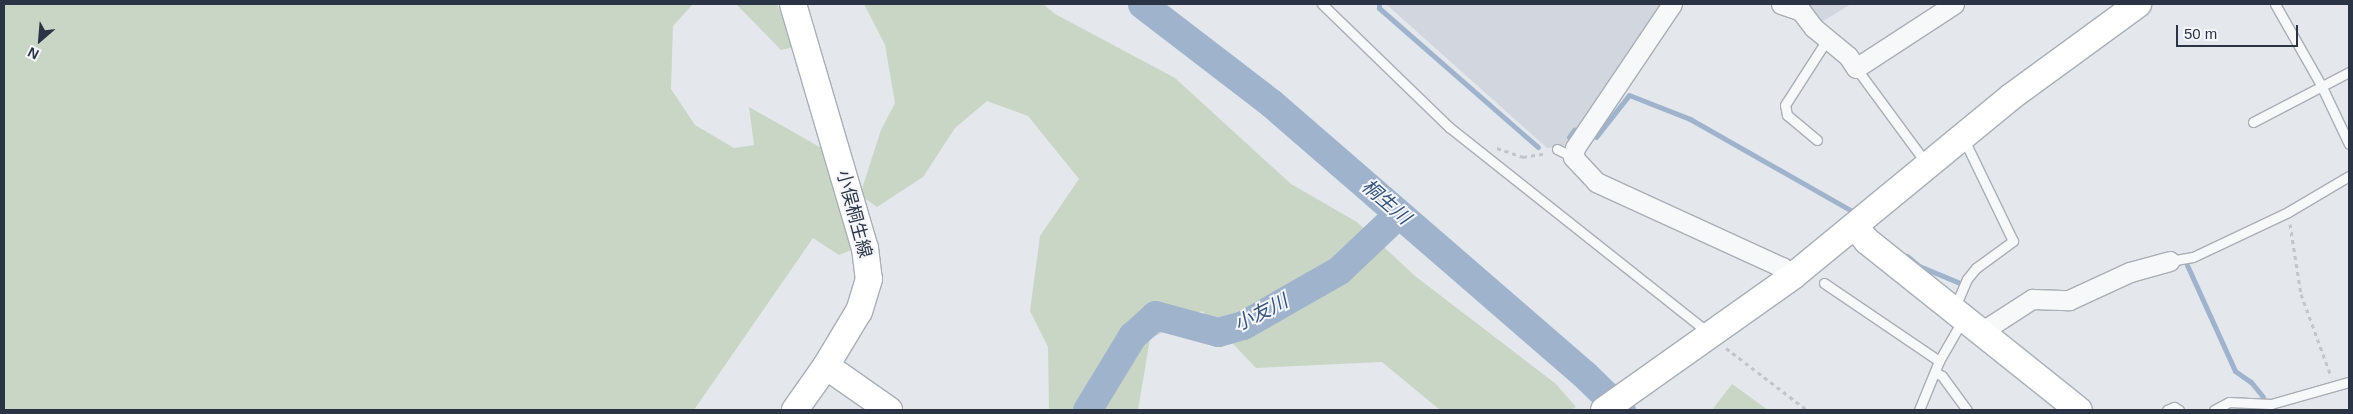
<!DOCTYPE html>
<html>
<head>
<meta charset="utf-8">
<style>
  body { margin:0 }
  #map { position:relative; width:2353px; height:414px; overflow:hidden; background:#e4e7ec; font-family:Helvetica,"Noto Sans JP",sans-serif }
  div>[style] { position:absolute }
  .built>* { inset:0; background:#d2d6de }
  .green>* { inset:0; background:#c9d6c5 }
  .stream>* { height:5px; margin:-2.5px; padding:0 2.5px; transform-origin:2.5px; border-radius:2.5px; background:#9fb4cc }
  .river>* { height:29px; margin:-14.5px; padding:0 14.5px; transform-origin:14.5px; border-radius:14.5px; background:#9fb4cc }
  .path>* { height:3px; margin-top:-1.5px; transform-origin:0; background:repeating-linear-gradient(90deg,#c2c5cb 0 4px,transparent 0 8px) }
  .roads { filter:drop-shadow(1px 0 #a9aeb7) drop-shadow(-1px 0 #a9aeb7) drop-shadow(0 1px #a9aeb7) drop-shadow(0 -1px #a9aeb7) }
  .lane>* { height:9px; margin:-4.5px; padding:0 4.5px; transform-origin:4.5px; border-radius:4.5px; background:#f7f8fa }
  .street>* { height:19px; margin:-9.5px; padding:0 9.5px; transform-origin:9.5px; border-radius:9.5px; background:#f7f8fa }
  .secondary>* { height:26px; margin:-13px; padding:0 13px; transform-origin:13px; border-radius:13px; background:#fff }
  span { translate:-50% -50%; white-space:nowrap; text-align:center; line-height:1.15; -webkit-text-stroke:4px #f4f6f9; paint-order:stroke }
  .street-label { font-size:18px; color:#2b3445 }
  .water-label { font-size:19px; color:#34527a; font-style:italic }
  .frame { position:absolute; inset:0; border:5px solid #2b3445; pointer-events:none }
  .north { position:absolute; left:15px; top:15px; width:50px; height:50px; -webkit-text-stroke:4px #f4f6f9; paint-order:stroke; rotate:207deg; font-size:14px; font-weight:700; line-height:20px; text-align:center; color:#2b3445 }
  .north::after { content:''; display:block; margin:auto; width:18px; height:22px; background:#2b3445; clip-path:polygon(50% 0,100% 100%,50% 72%,0 100%) }
  .scale { position:absolute; left:2176px; top:25px; width:122px; height:22px; box-sizing:border-box; border:2px solid #2b3445; border-top:0; padding-left:6px; font-size:15px; line-height:18px; white-space:nowrap; color:#2b3445; -webkit-text-stroke:4px #f4f6f9; paint-order:stroke }
</style>
</head>
<body>
<div id="map">
  <div class="built">
    <i style="clip-path:polygon(1386px 4px,1660px 4px,1564px 146px,1547px 148px)"></i>
    <i style="clip-path:polygon(1799px 4px,1851px 4px,1820px 23px)"></i>
  </div>
  <div class="green">
    <i style="clip-path:polygon(4px 4px,693px 4px,673px 26px,671px 89px,695px 125px,734px 148px,754px 145px,749px 107px,825px 150px,854px 249px,839px 255px,813px 238px,694px 410px,4px 410px)"></i>
    <i style="clip-path:polygon(736px 4px,777px 4px,795px 47px,781px 50px)"></i>
    <i style="clip-path:polygon(864px 4px,1043px 4px,1055px 14px,1175px 78px,1291px 184px,1357px 222px,1415px 276px,1556px 384px,1576px 407px,1571px 410px,1440px 410px,1382px 362px,1256px 368px,1202px 311px,1150px 339px,1138px 410px,1049px 410px,1048px 347px,1030px 311px,1040px 236px,1079px 179px,1028px 116px,987px 101px,955px 128px,923px 177px,877px 207px,860px 195px,881px 130px,895px 103px,885px 45px)"></i>
    <i style="clip-path:polygon(1732px 384px,1768px 410px,1712px 410px)"></i>
  </div>
  <div class="stream">
    <i style="left:1379px;top:4px;width:4px;rotate:90deg"></i>
    <i style="left:1379px;top:8px;width:211px;rotate:41.2deg"></i>
    <i style="left:1569px;top:137px;width:9px;rotate:-54deg"></i>
    <i style="left:1596px;top:137px;width:53px;rotate:-51.8deg"></i>
    <i style="left:1629px;top:95px;width:66px;rotate:21.5deg"></i>
    <i style="left:1690px;top:119px;width:189px;rotate:29.6deg"></i>
    <i style="left:1907px;top:256px;width:16px;rotate:40deg"></i>
    <i style="left:1919px;top:266px;width:44px;rotate:22.5deg"></i>
    <i style="left:2187px;top:265px;width:116px;rotate:65.6deg"></i>
    <i style="left:2235px;top:371px;width:19px;rotate:35deg"></i>
    <i style="left:2251px;top:382px;width:19px;rotate:51deg"></i>
  </div>
  <div class="river">
    <i style="left:1142px;top:4px;width:163px;rotate:37.5deg"></i>
    <i style="left:1271px;top:103px;width:415px;rotate:40.9deg"></i>
    <i style="left:1585px;top:375px;width:50px;rotate:44.2deg"></i>
    <i style="left:1087px;top:410px;width:87px;rotate:-58.7deg"></i>
    <i style="left:1132px;top:336px;width:31px;rotate:-42deg"></i>
    <i style="left:1155px;top:315px;width:65px;rotate:15.1deg"></i>
    <i style="left:1218px;top:332px;width:26px;rotate:-16deg"></i>
    <i style="left:1243px;top:325px;width:111px;rotate:-29.8deg"></i>
    <i style="left:1339px;top:270px;width:81px;rotate:-43.5deg"></i>
  </div>
  <div class="path">
    <i style="left:1497px;top:148px;width:28px;rotate:19deg"></i>
    <i style="left:1523px;top:157px;width:24px;rotate:-9deg"></i>
    <i style="left:2290px;top:224px;width:71px;rotate:81.1deg"></i>
    <i style="left:2301px;top:294px;width:87px;rotate:69.9deg"></i>
    <i style="left:1726px;top:348px;width:102px;rotate:37.4deg"></i>
  </div>
  <div class="roads">
    <div class="lane">
      <i style="left:1322px;top:4px;width:177px;rotate:44.1deg"></i>
      <i style="left:1449px;top:127px;width:330px;rotate:38.4deg"></i>
      <i style="left:2275px;top:4px;width:93px;rotate:60.4deg"></i>
      <i style="left:2321px;top:85px;width:65px;rotate:64.6deg"></i>
      <i style="left:1856px;top:68px;width:118px;rotate:53.6deg"></i>
      <i style="left:2253px;top:122px;width:108px;rotate:-27.5deg"></i>
      <i style="left:1817px;top:140px;width:39px;rotate:-140deg"></i>
      <i style="left:1787px;top:115px;width:10px;rotate:-101deg"></i>
      <i style="left:1785px;top:105px;width:80px;rotate:-57.3deg"></i>
      <i style="left:1557px;top:149px;width:18px;rotate:27deg"></i>
      <i style="left:2170px;top:261px;width:23px;rotate:-10deg"></i>
      <i style="left:2193px;top:257px;width:105px;rotate:-25.3deg"></i>
      <i style="left:2288px;top:212px;width:71px;rotate:-30.5deg"></i>
      <i style="left:1824px;top:283px;width:139px;rotate:34.1deg"></i>
      <i style="left:1955px;top:307px;width:30px;rotate:-67deg"></i>
      <i style="left:1967px;top:279px;width:14px;rotate:-51deg"></i>
      <i style="left:1976px;top:268px;width:46px;rotate:-36.1deg"></i>
      <i style="left:2013px;top:241px;width:103px;rotate:-115.8deg"></i>
      <i style="left:1968px;top:148px;width:11px;rotate:-135deg"></i>
      <i style="left:1937px;top:373px;width:6px;rotate:31deg"></i>
      <i style="left:1942px;top:376px;width:42px;rotate:53.7deg"></i>
      <i style="left:1919px;top:410px;width:53px;rotate:-67.8deg"></i>
      <i style="left:1939px;top:361px;width:46px;rotate:-60.1deg"></i>
      <i style="left:2167px;top:410px;width:8px;rotate:-23deg"></i>
      <i style="left:2174px;top:407px;width:6px;rotate:31deg"></i>
      <i style="left:2214px;top:410px;width:17px;rotate:-28deg"></i>
      <i style="left:2229px;top:402px;width:42px;rotate:2.7deg"></i>
      <i style="left:2271px;top:404px;width:81px;rotate:-15.8deg"></i>
    </div>
    <div class="street">
      <i style="left:1672px;top:4px;width:174px;rotate:124deg"></i>
      <i style="left:1575px;top:148px;width:9px;rotate:103deg"></i>
      <i style="left:1573px;top:157px;width:34px;rotate:47deg"></i>
      <i style="left:1596px;top:182px;width:205px;rotate:24.6deg"></i>
      <i style="left:1782px;top:267px;width:14px;rotate:39deg"></i>
      <i style="left:1781px;top:4px;width:21px;rotate:19deg"></i>
      <i style="left:1801px;top:11px;width:21px;rotate:53deg"></i>
      <i style="left:1814px;top:28px;width:44px;rotate:39.5deg"></i>
      <i style="left:1848px;top:56px;width:14px;rotate:56deg"></i>
      <i style="left:1856px;top:68px;width:117px;rotate:-33.1deg"></i>
      <i style="left:1981px;top:332px;width:61px;rotate:-32.9deg"></i>
      <i style="left:2032px;top:299px;width:37px;rotate:2deg"></i>
      <i style="left:2069px;top:300px;width:67px;rotate:-24.7deg"></i>
      <i style="left:2130px;top:272px;width:41px;rotate:-15.4deg"></i>
    </div>
    <div class="secondary">
      <i style="left:793px;top:4px;width:254px;rotate:73.6deg"></i>
      <i style="left:865px;top:248px;width:31px;rotate:83deg"></i>
      <i style="left:869px;top:279px;width:34px;rotate:107deg"></i>
      <i style="left:859px;top:311px;width:64px;rotate:121deg"></i>
      <i style="left:826px;top:366px;width:54px;rotate:125.2deg"></i>
      <i style="left:1854px;top:226px;width:20px;rotate:49deg"></i>
      <i style="left:1867px;top:241px;width:271px;rotate:38.6deg"></i>
      <i style="left:826px;top:366px;width:77px;rotate:34.9deg"></i>
      <i style="left:1604px;top:410px;width:232px;rotate:-35.3deg"></i>
      <i style="left:1793px;top:276px;width:283px;rotate:-39.4deg"></i>
      <i style="left:2012px;top:96px;width:156px;rotate:-36.1deg"></i>
    </div>
  </div>
  <div class="street-label">
    <span style="left:854px;top:214px;rotate:75deg">小俣桐生線</span>
  </div>
  <div class="water-label">
    <span style="left:1386px;top:202px;rotate:41deg">桐生川</span>
    <span style="left:1261px;top:313px;rotate:-27deg">小友川</span>
  </div>
  <div class="frame"></div>
  <div class="north">N</div>
  <div class="scale">50 m</div>
</div>
</body>
</html>
